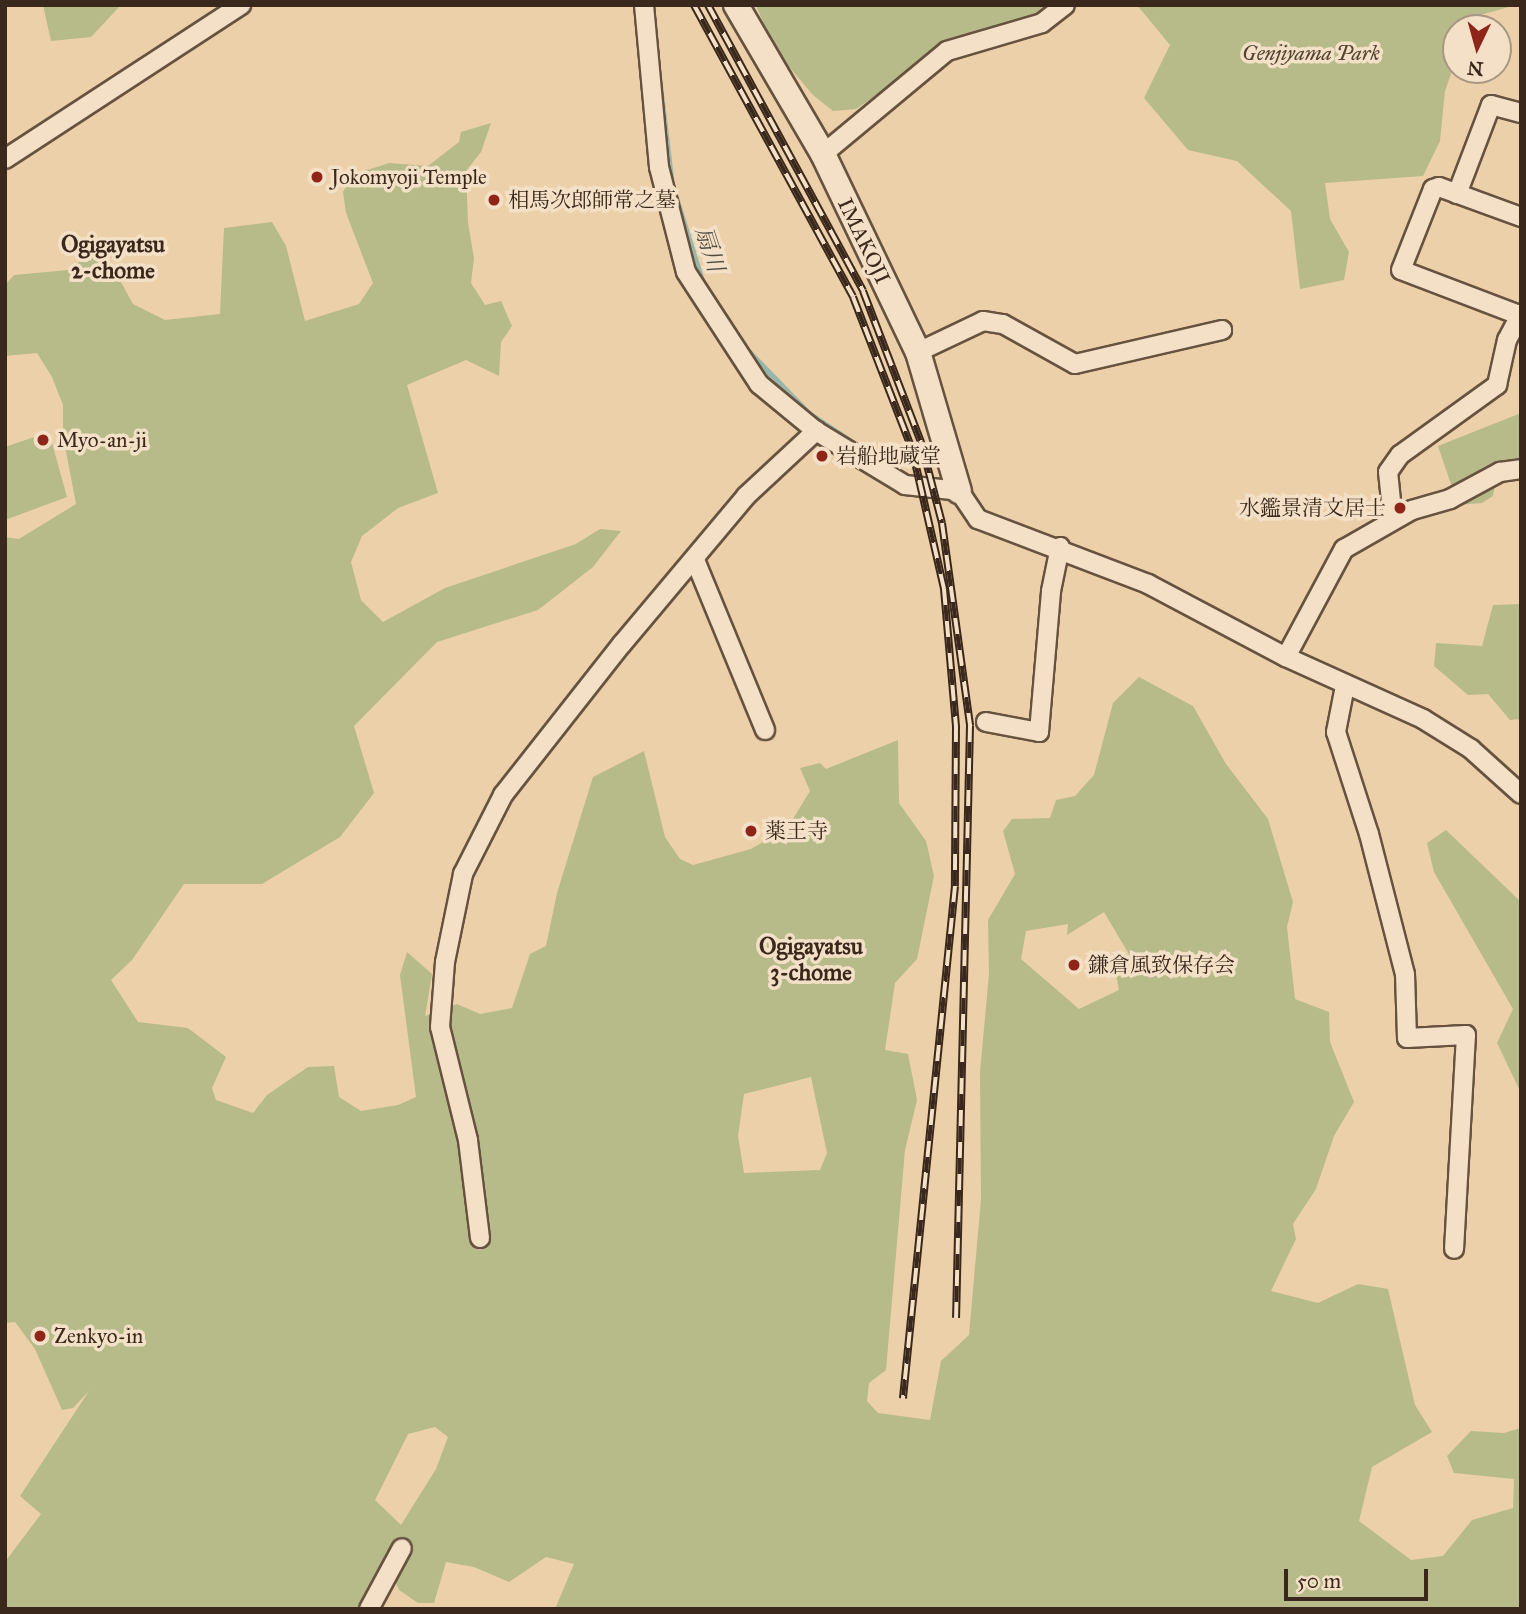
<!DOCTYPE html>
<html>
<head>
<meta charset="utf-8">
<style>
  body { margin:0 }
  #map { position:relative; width:1526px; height:1614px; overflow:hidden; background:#ecd0a9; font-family:"IM FELL Great Primer","Noto Serif JP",serif }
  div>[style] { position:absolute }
  .green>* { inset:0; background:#b6bb89 }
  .stream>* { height:6px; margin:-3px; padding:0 3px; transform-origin:3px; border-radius:3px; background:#99b6ab }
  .roads { filter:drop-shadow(2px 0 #67523f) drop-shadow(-2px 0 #67523f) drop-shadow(0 2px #67523f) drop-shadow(0 -2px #67523f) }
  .street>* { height:18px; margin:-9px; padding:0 9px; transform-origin:9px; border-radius:9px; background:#f3e0c7 }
  .secondary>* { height:24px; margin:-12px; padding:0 12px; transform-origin:12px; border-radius:12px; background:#f3e0c7 }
  .rail>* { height:8px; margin-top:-4px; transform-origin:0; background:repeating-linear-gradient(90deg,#f3e0c7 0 16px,#3b281c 0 32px); box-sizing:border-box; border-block:2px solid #3b281c }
  .dots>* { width:19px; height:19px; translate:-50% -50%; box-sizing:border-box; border:4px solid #f3e0c7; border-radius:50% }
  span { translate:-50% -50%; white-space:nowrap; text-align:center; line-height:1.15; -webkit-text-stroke:7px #f3e0c7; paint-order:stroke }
  .park-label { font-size:21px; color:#544532; font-style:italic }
  .poi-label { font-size:21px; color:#3b281c }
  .left { translate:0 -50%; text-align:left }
  .right { translate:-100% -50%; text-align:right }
  .street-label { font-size:21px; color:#3b281c }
  .neighbourhood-label { font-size:23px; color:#3b281c; font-weight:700 }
  .water-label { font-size:23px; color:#524c40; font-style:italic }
  .frame { position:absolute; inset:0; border:7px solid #3b281c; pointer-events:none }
  .north { position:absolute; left:1442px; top:14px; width:70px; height:70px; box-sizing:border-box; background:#f3e0c7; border:2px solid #a99683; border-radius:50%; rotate:185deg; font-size:19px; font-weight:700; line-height:28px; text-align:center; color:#3b281c }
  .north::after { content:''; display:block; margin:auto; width:24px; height:32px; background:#8f2418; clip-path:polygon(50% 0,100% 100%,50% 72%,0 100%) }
  .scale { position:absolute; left:1284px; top:1569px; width:144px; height:32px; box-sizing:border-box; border:4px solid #3b281c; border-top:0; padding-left:9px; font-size:21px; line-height:24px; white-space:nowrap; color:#3b281c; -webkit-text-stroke:5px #f3e0c7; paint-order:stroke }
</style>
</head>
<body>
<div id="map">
  <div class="green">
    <i style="clip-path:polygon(43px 5px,121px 5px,91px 37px,51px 41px)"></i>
    <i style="clip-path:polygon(756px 5px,1072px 5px,1065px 16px,988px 37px,912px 71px,856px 109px,833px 111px,813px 95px,774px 49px)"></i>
    <i style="clip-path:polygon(1137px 5px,1516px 5px,1470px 18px,1466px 28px,1456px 28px,1456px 60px,1445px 91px,1440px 141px,1423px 176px,1325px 183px,1330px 219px,1349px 252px,1344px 280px,1300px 289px,1291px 211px,1237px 161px,1188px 150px,1144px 98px,1170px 45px)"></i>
    <i style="clip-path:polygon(evenodd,491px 123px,481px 152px,466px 171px,468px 223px,474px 258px,471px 283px,485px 305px,501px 301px,512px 326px,501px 342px,499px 376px,466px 360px,407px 385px,438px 493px,398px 508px,362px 536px,351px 562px,361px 600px,383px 622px,445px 588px,576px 544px,600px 529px,621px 531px,593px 567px,538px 610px,437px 642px,354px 726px,374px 793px,340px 837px,262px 884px,184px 884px,132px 960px,111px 980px,138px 1022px,188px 1028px,226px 1057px,212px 1088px,216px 1100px,253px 1113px,267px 1095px,308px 1067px,334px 1066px,339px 1097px,361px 1111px,398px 1105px,416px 1097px,400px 975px,407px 952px,432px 974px,425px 1016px,457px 1004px,480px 1014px,512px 1008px,530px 954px,546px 946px,557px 893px,593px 777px,644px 751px,665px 837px,680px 859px,693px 865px,751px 849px,788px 827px,810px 791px,800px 768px,820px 763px,826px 769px,898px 740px,899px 803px,926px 841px,934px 876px,917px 959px,895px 983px,885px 1050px,908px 1054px,917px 1100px,905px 1150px,886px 1370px,869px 1383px,867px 1401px,878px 1413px,930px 1420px,941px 1361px,969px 1335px,981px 1199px,980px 1072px,989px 974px,988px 920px,1015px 874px,1003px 831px,1012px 819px,1050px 818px,1056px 800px,1075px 796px,1094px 775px,1113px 703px,1139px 677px,1193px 706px,1226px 764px,1268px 819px,1293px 902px,1287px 927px,1295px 999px,1329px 1012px,1330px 1042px,1354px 1102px,1334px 1136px,1316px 1189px,1293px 1224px,1296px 1239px,1271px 1291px,1318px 1303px,1358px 1284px,1388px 1289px,1415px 1405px,1432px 1432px,1372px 1467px,1359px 1521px,1411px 1560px,1443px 1556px,1472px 1520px,1513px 1508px,1514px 1479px,1454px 1473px,1447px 1456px,1471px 1431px,1504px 1433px,1521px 1428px,1521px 1609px,555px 1609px,574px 1564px,546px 1557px,509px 1582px,474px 1567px,446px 1562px,434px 1603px,418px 1603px,399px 1590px,388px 1565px,361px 1609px,5px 1609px,5px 1562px,41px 1514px,20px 1496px,89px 1391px,73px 1408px,62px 1410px,35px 1349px,15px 1322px,5px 1323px,5px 537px,19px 539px,76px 504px,63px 436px,63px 405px,52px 377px,37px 353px,5px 356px,5px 285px,14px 275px,68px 270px,101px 246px,133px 304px,165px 320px,220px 314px,224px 228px,272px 222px,286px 246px,305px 321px,359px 304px,373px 283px,346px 213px,343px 192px,352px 175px,389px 163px,428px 166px,459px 142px,461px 132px,491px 123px,1104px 912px,1130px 956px,1116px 974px,1119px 990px,1079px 1009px,1021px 959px,1026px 931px,1068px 924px,1067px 935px,1104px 912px,491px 123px,811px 1077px,827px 1153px,820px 1170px,744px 1173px,738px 1136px,744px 1094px,811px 1077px,491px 123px,435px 1427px,448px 1437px,436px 1469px,401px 1525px,375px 1500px,408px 1434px,435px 1427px)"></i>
    <i style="clip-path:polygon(1521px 413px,1521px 466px,1498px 468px,1493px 496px,1482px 503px,1458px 505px,1438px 446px)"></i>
    <i style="clip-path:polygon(49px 432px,67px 497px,5px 520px,5px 447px)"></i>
    <i style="clip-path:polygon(1521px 604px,1521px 719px,1510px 720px,1488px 694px,1468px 695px,1434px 666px,1436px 643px,1482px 646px,1493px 605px)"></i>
    <i style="clip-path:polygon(1446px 830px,1521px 902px,1521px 1093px,1497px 1043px,1513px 1009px,1434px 872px,1427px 843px)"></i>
  </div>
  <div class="stream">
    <i style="left:659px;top:77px;width:101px;rotate:83.2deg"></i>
    <i style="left:676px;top:198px;width:90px;rotate:72.6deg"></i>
    <i style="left:745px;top:348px;width:92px;rotate:45.9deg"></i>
    <i style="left:809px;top:414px;width:53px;rotate:33.4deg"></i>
  </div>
  <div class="roads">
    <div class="street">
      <i style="left:644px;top:5px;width:163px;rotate:84.7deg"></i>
      <i style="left:659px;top:167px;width:108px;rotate:75.6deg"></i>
      <i style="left:686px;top:272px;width:134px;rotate:56.9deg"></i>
      <i style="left:759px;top:384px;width:74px;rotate:39.5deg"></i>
      <i style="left:816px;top:431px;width:104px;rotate:31.2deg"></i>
      <i style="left:905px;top:485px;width:54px;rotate:6.3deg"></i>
      <i style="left:959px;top:491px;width:34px;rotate:56deg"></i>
      <i style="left:978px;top:519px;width:182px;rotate:20.9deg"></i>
      <i style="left:1148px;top:584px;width:156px;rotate:27.9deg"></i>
      <i style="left:1286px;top:657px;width:150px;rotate:24.3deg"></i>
      <i style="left:1423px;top:719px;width:57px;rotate:32deg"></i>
      <i style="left:1471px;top:749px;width:67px;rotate:42deg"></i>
      <i style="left:823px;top:154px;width:161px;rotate:-39.7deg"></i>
      <i style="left:947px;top:51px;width:99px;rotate:-16.4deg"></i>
      <i style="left:1042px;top:23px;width:29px;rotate:-38deg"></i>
      <i style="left:5px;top:159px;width:282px;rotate:-33.1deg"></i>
      <i style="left:1457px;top:194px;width:95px;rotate:-69.1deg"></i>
      <i style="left:1491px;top:105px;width:31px;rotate:15deg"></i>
      <i style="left:1519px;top:315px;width:126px;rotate:-159.1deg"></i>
      <i style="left:1401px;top:270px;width:87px;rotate:-68.4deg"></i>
      <i style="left:1433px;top:189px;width:6px;rotate:-18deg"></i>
      <i style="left:1439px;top:187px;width:87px;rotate:20.1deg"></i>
      <i style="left:918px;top:352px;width:72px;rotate:-25.5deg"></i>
      <i style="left:983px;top:321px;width:20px;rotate:9deg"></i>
      <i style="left:1003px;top:324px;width:82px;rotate:29.1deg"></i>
      <i style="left:1075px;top:364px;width:151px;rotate:-13deg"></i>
      <i style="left:1393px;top:520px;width:48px;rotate:-95.9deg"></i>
      <i style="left:1388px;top:472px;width:21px;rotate:-55deg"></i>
      <i style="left:1400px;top:455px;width:120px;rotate:-35.8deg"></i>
      <i style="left:1497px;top:385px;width:46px;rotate:-77.5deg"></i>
      <i style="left:1507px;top:340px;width:30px;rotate:-62deg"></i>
      <i style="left:695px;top:560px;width:184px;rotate:67.6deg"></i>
      <i style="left:1286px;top:657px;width:123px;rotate:-61.8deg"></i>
      <i style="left:1344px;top:549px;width:78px;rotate:-29.8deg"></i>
      <i style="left:1412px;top:510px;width:40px;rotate:-16deg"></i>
      <i style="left:1450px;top:499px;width:57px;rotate:-28.4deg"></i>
      <i style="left:1500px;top:472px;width:21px;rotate:-8deg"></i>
      <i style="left:1345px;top:686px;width:47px;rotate:101.1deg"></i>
      <i style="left:1336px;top:732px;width:107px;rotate:72.1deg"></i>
      <i style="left:1369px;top:834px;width:145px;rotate:75.6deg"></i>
      <i style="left:1405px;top:974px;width:64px;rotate:88.2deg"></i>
      <i style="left:1407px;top:1038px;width:59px;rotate:-2.9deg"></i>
      <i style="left:1466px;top:1035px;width:214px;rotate:93.2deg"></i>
      <i style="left:986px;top:722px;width:54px;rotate:10.7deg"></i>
      <i style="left:1039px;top:732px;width:142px;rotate:-85.1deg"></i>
      <i style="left:1051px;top:591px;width:45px;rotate:-78.4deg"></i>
      <i style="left:480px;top:1238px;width:99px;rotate:-97deg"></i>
      <i style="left:468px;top:1140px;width:116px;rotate:-103.9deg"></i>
      <i style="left:440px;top:1027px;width:65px;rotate:-85.6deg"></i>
      <i style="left:445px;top:962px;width:90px;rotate:-78.4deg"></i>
      <i style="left:463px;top:874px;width:89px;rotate:-63.1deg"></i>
      <i style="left:503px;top:795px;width:192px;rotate:-51.8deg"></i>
      <i style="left:622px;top:644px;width:193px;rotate:-50deg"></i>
      <i style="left:746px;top:496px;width:96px;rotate:-42.9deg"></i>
      <i style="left:369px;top:1609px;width:69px;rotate:-61.6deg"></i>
    </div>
    <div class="secondary">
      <i style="left:736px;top:5px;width:173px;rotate:59.7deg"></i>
      <i style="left:823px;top:154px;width:220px;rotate:64.4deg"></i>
      <i style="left:918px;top:352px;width:145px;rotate:73.6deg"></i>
    </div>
  </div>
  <div class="rail">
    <i style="left:694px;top:5px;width:332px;rotate:61.4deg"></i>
    <i style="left:853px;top:297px;width:163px;rotate:68.8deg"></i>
    <i style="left:912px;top:449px;width:144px;rotate:77.1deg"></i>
    <i style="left:944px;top:589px;width:138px;rotate:85deg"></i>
    <i style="left:956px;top:726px;width:160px;rotate:90.4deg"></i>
    <i style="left:955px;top:886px;width:515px;rotate:95.8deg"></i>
    <i style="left:708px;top:5px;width:325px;rotate:61.5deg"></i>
    <i style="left:863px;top:291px;width:162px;rotate:69deg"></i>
    <i style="left:921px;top:442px;width:84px;rotate:75.5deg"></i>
    <i style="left:942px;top:523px;width:205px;rotate:82.1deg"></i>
    <i style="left:970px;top:726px;width:592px;rotate:91.35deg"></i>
  </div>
  <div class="dots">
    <i style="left:317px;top:177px;background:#8f2418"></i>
    <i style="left:494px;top:200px;background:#8f2418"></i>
    <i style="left:43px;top:440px;background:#8f2418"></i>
    <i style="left:822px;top:456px;background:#8f2418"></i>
    <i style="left:1400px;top:508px;background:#8f2418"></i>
    <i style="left:751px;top:831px;background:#8f2418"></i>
    <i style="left:1074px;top:965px;background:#8f2418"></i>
    <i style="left:40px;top:1336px;background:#8f2418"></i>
  </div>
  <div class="park-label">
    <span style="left:1311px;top:53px">Genjiyama Park</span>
  </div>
  <div class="poi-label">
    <span class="left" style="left:331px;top:177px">Jokomyoji Temple</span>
    <span class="left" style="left:508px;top:200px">相馬次郎師常之墓</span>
    <span class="left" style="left:57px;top:440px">Myo-an-ji</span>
    <span class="left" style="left:836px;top:456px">岩船地蔵堂</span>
    <span class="right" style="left:1386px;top:508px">水鑑景清文居士</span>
    <span class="left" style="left:765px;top:831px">薬王寺</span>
    <span class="left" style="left:1088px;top:965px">鎌倉風致保存会</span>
    <span class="left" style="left:54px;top:1336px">Zenkyo-in</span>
  </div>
  <div class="street-label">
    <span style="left:864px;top:241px;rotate:64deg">IMAKOJI</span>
  </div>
  <div class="neighbourhood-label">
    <span style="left:113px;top:257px">Ogigayatsu<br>2-chome</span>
    <span style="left:811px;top:959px">Ogigayatsu<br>3-chome</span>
  </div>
  <div class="water-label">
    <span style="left:710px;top:249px;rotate:72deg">扇川</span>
  </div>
  <div class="frame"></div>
  <div class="north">N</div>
  <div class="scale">50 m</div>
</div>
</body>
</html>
